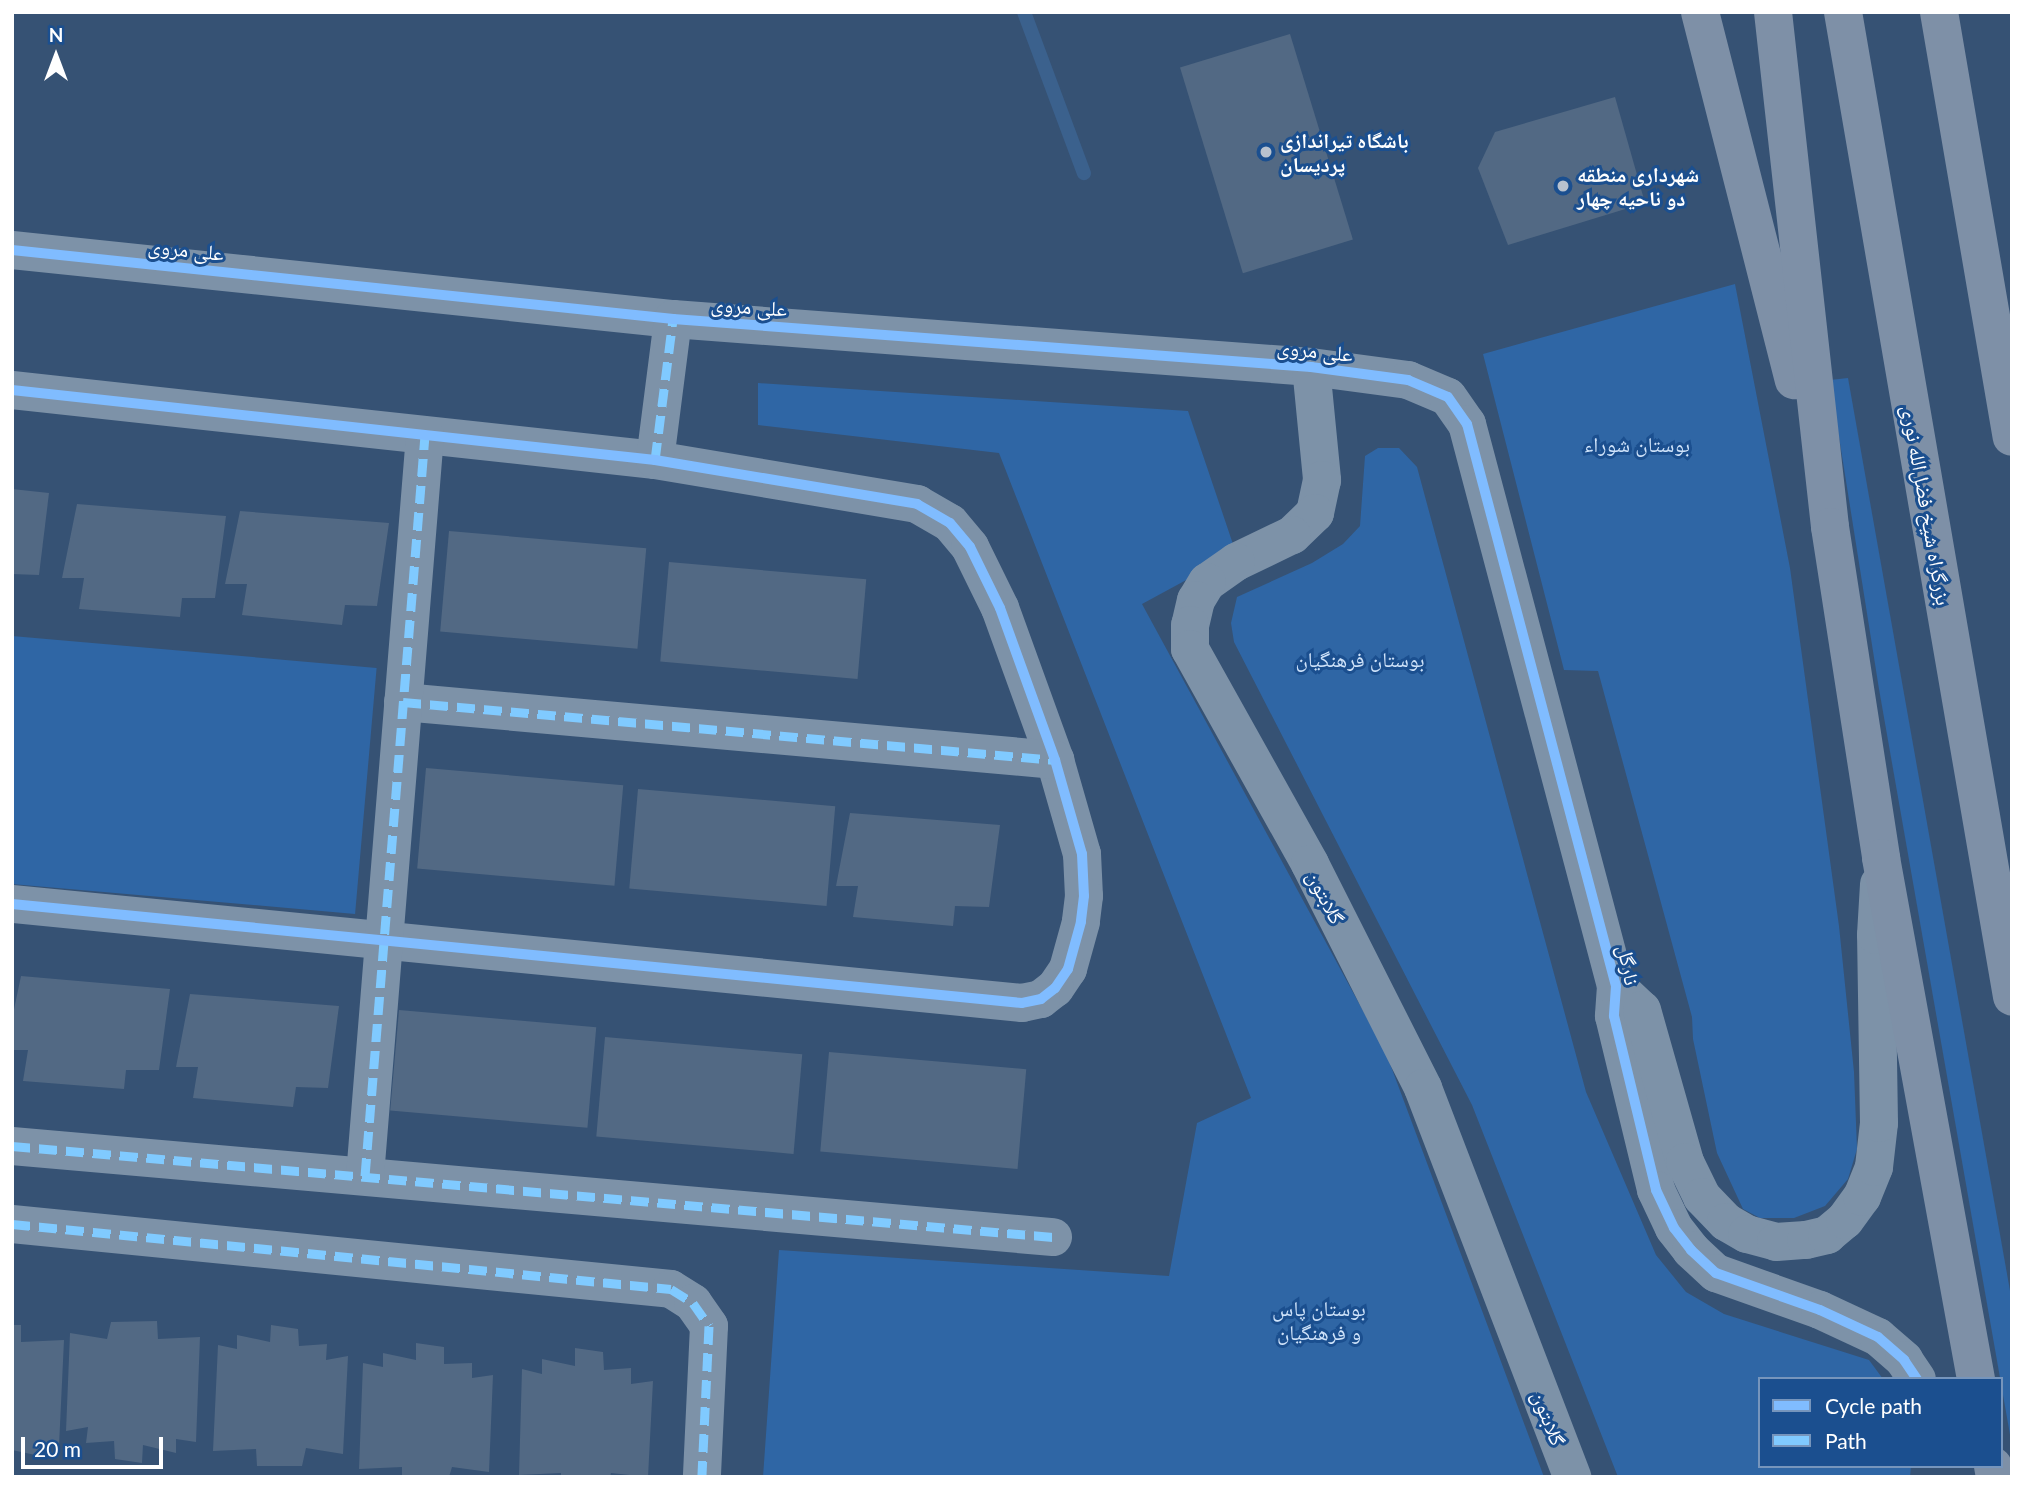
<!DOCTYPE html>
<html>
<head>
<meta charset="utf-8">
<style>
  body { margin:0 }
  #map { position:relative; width:2024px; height:1489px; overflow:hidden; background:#365274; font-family:Lato,"Noto Naskh Arabic",sans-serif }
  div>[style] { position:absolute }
  .green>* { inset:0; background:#2f66a5; transform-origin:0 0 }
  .stream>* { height:14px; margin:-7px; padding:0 7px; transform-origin:7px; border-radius:7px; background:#3b618d }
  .building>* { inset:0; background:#526984; transform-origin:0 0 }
  .minor>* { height:38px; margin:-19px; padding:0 19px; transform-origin:19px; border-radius:19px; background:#7d92a8 }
  .trunk>* { height:38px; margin:-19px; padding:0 19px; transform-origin:19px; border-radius:19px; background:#7e90a7 }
  .quiet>* { height:9px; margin-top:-4.5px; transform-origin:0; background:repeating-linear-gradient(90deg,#80caff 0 18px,transparent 0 27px) }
  .cycleway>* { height:10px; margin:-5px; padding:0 5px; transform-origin:5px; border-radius:5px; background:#80bcff }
  .dots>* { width:19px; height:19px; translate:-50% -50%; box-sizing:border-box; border:4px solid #1b4f8f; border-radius:50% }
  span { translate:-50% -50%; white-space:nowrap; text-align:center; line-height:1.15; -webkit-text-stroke:6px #1b4f8f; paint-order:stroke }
  .poi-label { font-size:21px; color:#fff; font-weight:700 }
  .left { translate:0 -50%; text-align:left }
  .street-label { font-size:21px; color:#fff }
  .park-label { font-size:21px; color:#cfe3fa }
  .frame { position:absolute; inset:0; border:14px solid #fff; pointer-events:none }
  .legend { position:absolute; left:1758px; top:1377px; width:245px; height:91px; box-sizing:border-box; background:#1b4f8f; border:2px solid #7695bc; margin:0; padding:9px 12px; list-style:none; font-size:21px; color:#fff }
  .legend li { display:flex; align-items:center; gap:14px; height:35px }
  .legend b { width:35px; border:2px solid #7695bc }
  .north { position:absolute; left:21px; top:21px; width:70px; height:70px; -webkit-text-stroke:5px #1b4f8f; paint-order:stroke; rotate:0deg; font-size:19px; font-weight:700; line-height:28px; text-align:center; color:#fff }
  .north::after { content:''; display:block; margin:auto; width:24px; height:32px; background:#fff; clip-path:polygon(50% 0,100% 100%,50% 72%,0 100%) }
  .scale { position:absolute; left:21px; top:1437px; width:142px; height:32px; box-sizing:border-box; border:4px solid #fff; border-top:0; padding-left:9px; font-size:21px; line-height:24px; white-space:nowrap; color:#fff; -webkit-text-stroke:5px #1b4f8f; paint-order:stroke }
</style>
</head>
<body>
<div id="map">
  <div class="green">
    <i style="clip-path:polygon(1735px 284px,1790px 568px,1839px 926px,1854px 1072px,1857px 1149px,1848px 1179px,1825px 1206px,1794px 1218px,1760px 1218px,1743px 1209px,1717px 1153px,1693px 1039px,1692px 1017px,1598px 671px,1564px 670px,1483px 354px)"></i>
    <i style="clip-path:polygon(1848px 378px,2012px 1302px,2012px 1446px,1879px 689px,1830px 380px)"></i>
    <i style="clip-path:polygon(758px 383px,1188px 411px,1236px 553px,1142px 604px,1386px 1053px,1544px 1477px,763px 1477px,779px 1250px,1169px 1276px,1197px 1123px,1251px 1098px,999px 453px,758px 425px)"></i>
    <i style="clip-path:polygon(1378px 448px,1399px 448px,1417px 467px,1586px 1092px,1656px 1255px,1686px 1292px,1724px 1314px,1869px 1360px,1883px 1379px,1760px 1379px,1760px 1466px,1911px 1466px,1910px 1477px,1618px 1477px,1472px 1105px,1234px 642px,1231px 623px,1237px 597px,1312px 563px,1343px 544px,1360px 526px,1365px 456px)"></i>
    <i style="left:12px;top:636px;width:366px;height:247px;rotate:5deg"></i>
  </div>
  <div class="stream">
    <i style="left:1024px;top:12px;width:172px;rotate:69.6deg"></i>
  </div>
  <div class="building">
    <i style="left:1290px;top:34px;width:215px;height:115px;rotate:73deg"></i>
    <i style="clip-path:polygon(1615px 97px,1645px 203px,1508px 245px,1478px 168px,1495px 132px)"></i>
    <i style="clip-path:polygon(12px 489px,49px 493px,39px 575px,12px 574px)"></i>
    <i style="clip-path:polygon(77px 504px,226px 516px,215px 598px,182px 598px,180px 617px,79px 609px,84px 578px,62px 578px)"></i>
    <i style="clip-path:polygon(240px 511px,389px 523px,377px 606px,345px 605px,342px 625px,242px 615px,247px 584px,225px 584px)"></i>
    <i style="left:449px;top:531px;width:198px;height:101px;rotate:5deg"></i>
    <i style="left:669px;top:562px;width:198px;height:100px;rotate:5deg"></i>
    <i style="left:426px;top:768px;width:198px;height:101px;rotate:5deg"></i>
    <i style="left:638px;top:789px;width:198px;height:100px;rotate:5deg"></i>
    <i style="clip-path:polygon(850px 813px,1000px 825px,989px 907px,955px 906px,953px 926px,853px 917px,858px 886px,836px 886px)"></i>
    <i style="clip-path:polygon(21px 976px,170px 989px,159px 1070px,126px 1070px,124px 1089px,23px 1081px,28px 1050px,12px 1050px,12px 1019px)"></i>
    <i style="clip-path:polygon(190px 994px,339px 1006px,328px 1088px,296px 1087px,293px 1107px,193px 1098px,198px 1067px,176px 1067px)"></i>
    <i style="left:399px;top:1010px;width:198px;height:101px;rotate:5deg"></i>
    <i style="left:605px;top:1037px;width:198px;height:100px;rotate:5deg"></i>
    <i style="left:829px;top:1052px;width:198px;height:100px;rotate:5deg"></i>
    <i style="clip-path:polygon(157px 1321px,158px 1339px,200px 1337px,196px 1442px,176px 1439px,176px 1453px,143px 1445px,142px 1463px,115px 1459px,114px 1441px,86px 1443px,88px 1427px,66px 1431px,70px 1333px,107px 1339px,111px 1322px)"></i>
    <i style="clip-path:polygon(12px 1325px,21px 1325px,21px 1342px,64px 1340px,59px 1446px,40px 1442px,40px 1456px,12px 1450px)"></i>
    <i style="clip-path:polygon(271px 1325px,298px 1329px,299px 1346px,327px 1344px,326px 1360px,348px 1356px,343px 1454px,306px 1448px,302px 1466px,257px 1466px,256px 1449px,213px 1451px,218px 1345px,237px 1349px,237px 1335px,270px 1342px)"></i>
    <i style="clip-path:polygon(416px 1343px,444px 1347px,444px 1364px,472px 1363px,472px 1378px,493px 1375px,489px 1472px,452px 1467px,449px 1477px,402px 1477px,402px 1467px,359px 1469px,363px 1363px,383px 1367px,383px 1353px,416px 1360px)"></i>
    <i style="clip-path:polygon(575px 1348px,603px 1352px,604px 1370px,631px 1368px,631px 1384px,653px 1381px,648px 1477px,611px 1473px,610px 1477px,561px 1477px,561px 1473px,519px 1475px,522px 1369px,542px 1374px,542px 1359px,575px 1366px)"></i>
  </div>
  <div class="minor">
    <i style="left:12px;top:250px;width:665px;rotate:5.96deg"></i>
    <i style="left:673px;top:319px;width:640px;rotate:4.3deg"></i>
    <i style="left:1311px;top:367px;width:98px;rotate:7.6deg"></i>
    <i style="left:1408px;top:380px;width:43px;rotate:23deg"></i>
    <i style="left:1448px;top:397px;width:33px;rotate:55deg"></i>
    <i style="left:1467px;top:424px;width:581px;rotate:75.15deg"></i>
    <i style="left:1616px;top:986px;width:30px;rotate:94deg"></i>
    <i style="left:1614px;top:1016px;width:179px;rotate:76.4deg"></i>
    <i style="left:1656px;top:1190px;width:42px;rotate:64.7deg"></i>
    <i style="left:1674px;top:1228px;width:28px;rotate:52deg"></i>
    <i style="left:1691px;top:1250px;width:34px;rotate:43deg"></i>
    <i style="left:1716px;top:1273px;width:110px;rotate:19.6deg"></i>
    <i style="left:1820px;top:1310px;width:64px;rotate:25deg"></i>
    <i style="left:1878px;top:1337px;width:35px;rotate:41deg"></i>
    <i style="left:1904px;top:1360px;width:23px;rotate:56deg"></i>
    <i style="left:1311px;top:367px;width:114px;rotate:84.4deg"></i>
    <i style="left:1322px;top:480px;width:34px;rotate:102deg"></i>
    <i style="left:1315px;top:513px;width:32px;rotate:136deg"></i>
    <i style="left:1292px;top:535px;width:62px;rotate:154.3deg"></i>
    <i style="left:1236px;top:562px;width:35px;rotate:145deg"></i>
    <i style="left:1207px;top:582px;width:21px;rotate:121deg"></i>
    <i style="left:1196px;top:600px;width:26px;rotate:103deg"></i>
    <i style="left:1190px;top:625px;width:24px;rotate:90deg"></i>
    <i style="left:1190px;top:649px;width:246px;rotate:60.8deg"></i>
    <i style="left:1310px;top:864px;width:251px;rotate:63.2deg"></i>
    <i style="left:1423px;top:1088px;width:417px;rotate:69deg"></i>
    <i style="left:12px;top:390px;width:647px;rotate:6.21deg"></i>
    <i style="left:655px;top:460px;width:266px;rotate:9.5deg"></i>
    <i style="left:917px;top:504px;width:38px;rotate:30deg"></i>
    <i style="left:950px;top:523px;width:31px;rotate:50deg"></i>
    <i style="left:970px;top:547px;width:68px;rotate:63.8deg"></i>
    <i style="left:1000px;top:608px;width:162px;rotate:70.1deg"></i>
    <i style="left:1055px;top:760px;width:98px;rotate:74deg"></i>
    <i style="left:1082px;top:854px;width:42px;rotate:87.3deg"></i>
    <i style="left:1084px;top:896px;width:26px;rotate:97deg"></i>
    <i style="left:1081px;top:922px;width:49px;rotate:105.5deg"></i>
    <i style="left:1068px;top:969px;width:23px;rotate:124deg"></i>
    <i style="left:1055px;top:988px;width:18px;rotate:142deg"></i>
    <i style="left:1041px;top:999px;width:19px;rotate:168deg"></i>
    <i style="left:1022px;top:1003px;width:1015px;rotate:-174.4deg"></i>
    <i style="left:655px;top:460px;width:142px;rotate:-82.7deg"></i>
    <i style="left:403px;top:702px;width:655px;rotate:5.08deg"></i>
    <i style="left:1616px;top:986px;width:35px;rotate:43deg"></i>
    <i style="left:1642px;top:1010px;width:158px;rotate:74.2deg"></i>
    <i style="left:1685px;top:1162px;width:39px;rotate:64deg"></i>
    <i style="left:1702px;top:1197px;width:35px;rotate:46deg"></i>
    <i style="left:1726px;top:1222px;width:24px;rotate:30deg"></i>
    <i style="left:1747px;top:1234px;width:30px;rotate:15deg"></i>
    <i style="left:1776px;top:1242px;width:30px;rotate:-4deg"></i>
    <i style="left:1806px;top:1240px;width:22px;rotate:-13deg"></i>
    <i style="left:1827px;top:1235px;width:23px;rotate:-40deg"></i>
    <i style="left:1845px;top:1220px;width:29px;rotate:-54deg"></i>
    <i style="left:1862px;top:1197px;width:32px;rotate:-68deg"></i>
    <i style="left:1874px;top:1167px;width:44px;rotate:-83.5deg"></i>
    <i style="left:1879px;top:1123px;width:188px;rotate:-90.9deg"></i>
    <i style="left:1876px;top:935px;width:51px;rotate:-86.6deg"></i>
    <i style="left:12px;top:1146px;width:1045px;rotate:5deg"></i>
    <i style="left:365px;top:1176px;width:743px;rotate:-85.37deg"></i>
    <i style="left:12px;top:1224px;width:662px;rotate:5.63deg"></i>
    <i style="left:671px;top:1289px;width:26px;rotate:32deg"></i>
    <i style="left:693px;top:1303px;width:28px;rotate:55deg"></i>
    <i style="left:709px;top:1326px;width:151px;rotate:92.7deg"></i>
  </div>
  <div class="trunk">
    <i style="left:1700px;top:12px;width:380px;rotate:75.7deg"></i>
    <i style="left:1773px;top:12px;width:518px;rotate:83.68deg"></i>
    <i style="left:1830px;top:527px;width:335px;rotate:81.2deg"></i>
    <i style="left:1881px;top:858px;width:530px;rotate:79.67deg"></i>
    <i style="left:1843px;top:12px;width:999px;rotate:80.26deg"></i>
    <i style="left:1939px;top:12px;width:431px;rotate:80.3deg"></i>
    <i style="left:1993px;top:1466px;width:11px;rotate:80deg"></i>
  </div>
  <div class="quiet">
    <i style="left:655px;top:460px;width:142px;rotate:-82.7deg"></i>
    <i style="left:403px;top:702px;width:655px;rotate:5.08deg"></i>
    <i style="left:12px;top:1146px;width:1045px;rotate:5deg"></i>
    <i style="left:365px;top:1176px;width:743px;rotate:-85.37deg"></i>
    <i style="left:12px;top:1224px;width:662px;rotate:5.63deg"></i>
    <i style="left:671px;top:1289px;width:26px;rotate:32deg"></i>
    <i style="left:693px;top:1303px;width:28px;rotate:55deg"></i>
    <i style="left:709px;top:1326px;width:151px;rotate:92.7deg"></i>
  </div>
  <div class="cycleway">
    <i style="left:12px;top:250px;width:665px;rotate:5.96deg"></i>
    <i style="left:673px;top:319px;width:640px;rotate:4.3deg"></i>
    <i style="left:1311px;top:367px;width:98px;rotate:7.6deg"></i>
    <i style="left:1408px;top:380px;width:43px;rotate:23deg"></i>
    <i style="left:1448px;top:397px;width:33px;rotate:55deg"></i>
    <i style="left:1467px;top:424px;width:581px;rotate:75.15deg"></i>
    <i style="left:1616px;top:986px;width:30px;rotate:94deg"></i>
    <i style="left:1614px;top:1016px;width:179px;rotate:76.4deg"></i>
    <i style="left:1656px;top:1190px;width:42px;rotate:64.7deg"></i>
    <i style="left:1674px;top:1228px;width:28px;rotate:52deg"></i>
    <i style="left:1691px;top:1250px;width:34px;rotate:43deg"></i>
    <i style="left:1716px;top:1273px;width:110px;rotate:19.6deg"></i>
    <i style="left:1820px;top:1310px;width:64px;rotate:25deg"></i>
    <i style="left:1878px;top:1337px;width:35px;rotate:41deg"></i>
    <i style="left:1904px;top:1360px;width:23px;rotate:56deg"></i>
    <i style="left:12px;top:390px;width:647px;rotate:6.21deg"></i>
    <i style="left:655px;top:460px;width:266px;rotate:9.5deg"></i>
    <i style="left:917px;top:504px;width:38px;rotate:30deg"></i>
    <i style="left:950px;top:523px;width:31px;rotate:50deg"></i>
    <i style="left:970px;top:547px;width:68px;rotate:63.8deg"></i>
    <i style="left:1000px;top:608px;width:162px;rotate:70.1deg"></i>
    <i style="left:1055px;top:760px;width:98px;rotate:74deg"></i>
    <i style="left:1082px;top:854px;width:42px;rotate:87.3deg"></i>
    <i style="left:1084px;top:896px;width:26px;rotate:97deg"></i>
    <i style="left:1081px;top:922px;width:49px;rotate:105.5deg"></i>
    <i style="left:1068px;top:969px;width:23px;rotate:124deg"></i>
    <i style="left:1055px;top:988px;width:18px;rotate:142deg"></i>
    <i style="left:1041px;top:999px;width:19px;rotate:168deg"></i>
    <i style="left:1022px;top:1003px;width:1015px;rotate:-174.4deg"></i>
  </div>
  <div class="dots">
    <i style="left:1266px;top:152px;background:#b9c2ce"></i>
    <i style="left:1563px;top:186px;background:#b9c2ce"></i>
  </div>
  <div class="poi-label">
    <span class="left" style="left:1280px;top:152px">باشگاه تیراندازی<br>پردیسان</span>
    <span class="left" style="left:1577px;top:186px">شهرداری منطقه<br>دو ناحیه چهار</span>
  </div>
  <div class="street-label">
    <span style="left:186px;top:249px;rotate:6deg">علی مروی</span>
    <span style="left:749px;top:306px;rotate:4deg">علی مروی</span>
    <span style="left:1315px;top:350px;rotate:6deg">علی مروی</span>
    <span style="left:1927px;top:505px;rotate:80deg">بزرگراه شیخ فضل‌الله نوری</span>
    <span style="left:1326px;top:897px;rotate:63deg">گلابتون</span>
    <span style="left:1629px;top:965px;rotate:79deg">نارگل</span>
    <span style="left:1549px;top:1418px;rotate:69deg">گلابتون</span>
  </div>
  <div class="park-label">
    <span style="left:1637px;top:444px">بوستان شوراء</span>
    <span style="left:1360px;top:659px">بوستان فرهنگیان</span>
    <span style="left:1319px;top:1320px">بوستان پاس<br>و فرهنگیان</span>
  </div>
  <div class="frame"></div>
  <ul class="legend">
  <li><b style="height:9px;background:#80bcff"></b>Cycle path</li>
  <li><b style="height:9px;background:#80caff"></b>Path</li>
  </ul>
  <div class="north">N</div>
  <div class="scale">20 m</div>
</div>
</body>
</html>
